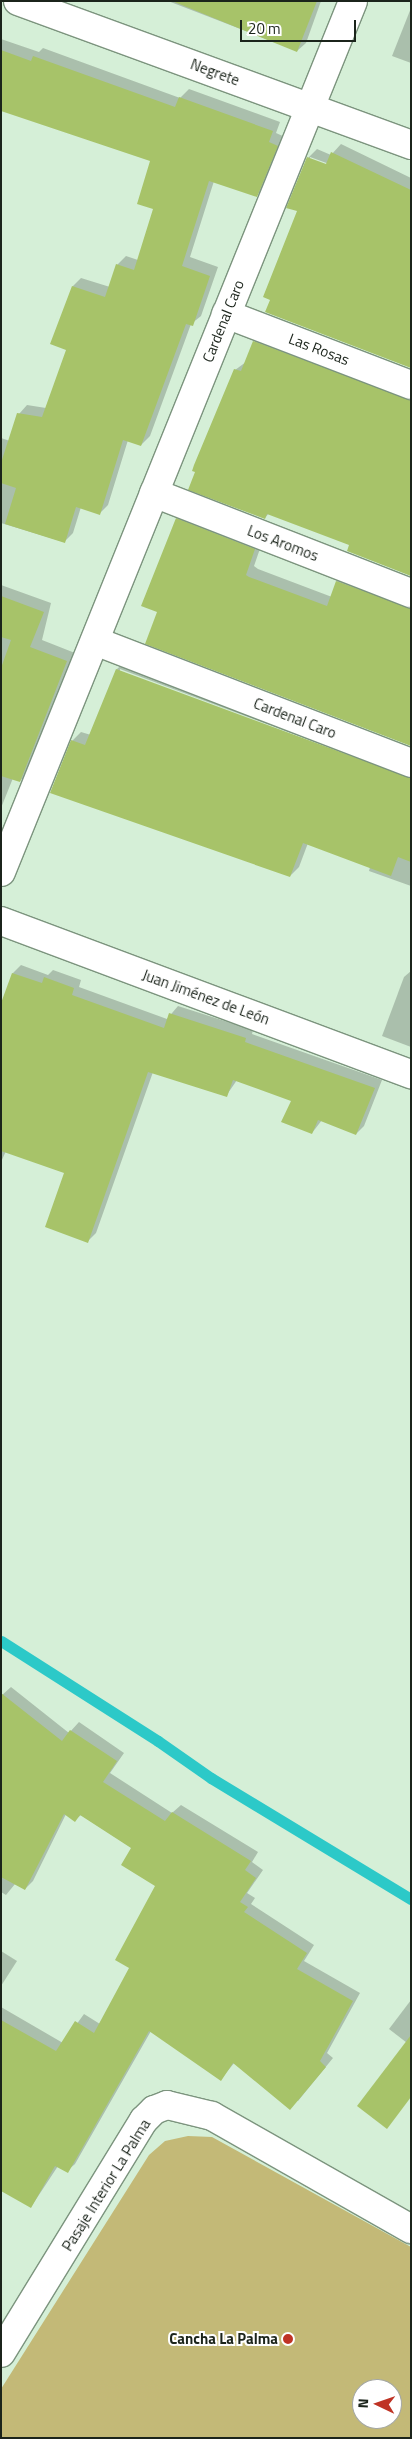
<!DOCTYPE html>
<html>
<head>
<meta charset="utf-8">
<style>
  body { margin:0 }
  #map { position:relative; width:412px; height:2439px; overflow:hidden; background:#d5efd7; font-family:"Titillium Web",sans-serif }
  div>[style] { position:absolute }
  .green>* { inset:0; background:#c3b977 }
  .shadow>* { inset:0; background:#0003 }
  .stream>* { height:11px; margin:-5.5px; padding:0 5.5px; transform-origin:5.5px; border-radius:5.5px; background:#2cc9c8 }
  .building>* { inset:0; background:#a7c369 }
  .roads { filter:drop-shadow(1px 0 #7c947e) drop-shadow(-1px 0 #7c947e) drop-shadow(0 1px #7c947e) drop-shadow(0 -1px #7c947e) }
  .minor>* { height:28px; margin:-14px; padding:0 14px; transform-origin:14px; border-radius:14px; background:#fff }
  .major>* { height:28px; margin:-14px; padding:0 14px; transform-origin:14px; border-radius:14px; background:#fff }
  .dots>* { width:14px; height:14px; translate:-50% -50%; box-sizing:border-box; border:2px solid #fff; border-radius:50% }
  span { translate:-50% -50%; white-space:nowrap; text-align:center; line-height:1.15; -webkit-text-stroke:4px #fff; paint-order:stroke }
  .street-label { font-size:15px; color:#1b241b }
  .poi-label { font-size:15px; color:#1b241b; font-weight:700 }
  .right { translate:-100% -50%; text-align:right }
  .frame { position:absolute; inset:0; border:2px solid #1b241b; pointer-events:none }
  .north { position:absolute; left:352px; top:2379px; width:50px; height:50px; box-sizing:border-box; background:#fff; border:1px solid #a4a7a4; border-radius:50%; rotate:273deg; font-size:14px; font-weight:700; line-height:20px; text-align:center; color:#1b241b }
  .north::after { content:''; display:block; margin:auto; width:18px; height:22px; background:#bf3325; clip-path:polygon(50% 0,100% 100%,50% 72%,0 100%) }
  .scale { position:absolute; left:240px; top:20px; width:116px; height:22px; box-sizing:border-box; border:2px solid #1b241b; border-top:0; padding-left:6px; font-size:15px; line-height:18px; white-space:nowrap; color:#1b241b; -webkit-text-stroke:4px #fff; paint-order:stroke }
</style>
</head>
<body>
<div id="map">
  <div class="green">
    <i style="clip-path:polygon(evenodd,188px 2136px,212px 2137px,411px 2247px,411px 2438px,1px 2438px,1px 2389px,149px 2155px,165px 2141px,188px 2136px,362px 2389px,392px 2389px,392px 2419px,362px 2419px,362px 2389px)"></i>
  </div>
  <div class="shadow">
    <i style="clip-path:polygon(168px 1px,321px 1px,306px 43px,297px 51px)"></i>
    <i style="clip-path:polygon(411px 8px,411px 63px,392px 56px)"></i>
    <i style="clip-path:polygon(1px 39px,39px 52px,43px 48px,180px 98px,189px 89px,280px 122px,276px 133px,285px 137px,265px 187px,256px 196px,214px 181px,190px 257px,218px 267px,201px 316px,191px 324px,150px 436px,141px 445px,128px 440px,108px 505px,100px 513px,81px 507px,73px 533px,64px 542px,1px 523px,1px 438px,10px 441px,19px 414px,27px 405px,46px 408px,68px 349px,73px 286px,81px 278px,110px 287px,117px 265px,126px 256px,138px 260px,154px 209px,152px 160px,1px 109px)"></i>
    <i style="clip-path:polygon(evenodd,341px 144px,411px 178px,411px 367px,298px 210px,308px 158px,317px 149px,331px 155px,341px 144px,310px 157px,332px 165px,331px 168px,310px 160px,310px 157px)"></i>
    <i style="clip-path:polygon(263px 333px,411px 390px,411px 576px,351px 545px,269px 513px,265px 518px,235px 370px,246px 362px,254px 342px)"></i>
    <i style="clip-path:polygon(186px 511px,263px 540px,254px 566px,258px 569px,332px 597px,337px 581px,346px 573px,411px 596px,411px 745px,159px 611px,178px 519px)"></i>
    <i style="clip-path:polygon(1px 585px,51px 603px,42px 640px,75px 653px,29px 772px,20px 781px,13px 778px,1px 808px)"></i>
    <i style="clip-path:polygon(126px 661px,411px 768px,411px 778px,120px 669px,120px 671px,411px 781px,411px 886px,369px 871px,370px 867px,308px 843px,299px 867px,290px 876px,72px 741px,81px 732px,91px 735px,117px 669px)"></i>
    <i style="clip-path:polygon(21px 965px,48px 975px,53px 970px,81px 980px,79px 987px,167px 1019px,178px 1006px,253px 1030px,252px 1034px,382px 1080px,364px 1126px,356px 1134px,322px 1120px,312px 1133px,293px 1100px,237px 1080px,226px 1096px,153px 1072px,96px 1233px,88px 1241px,66px 1172px,6px 1151px,1px 1162px,1px 1006px,13px 973px)"></i>
    <i style="clip-path:polygon(411px 971px,411px 1047px,382px 1036px,404px 977px)"></i>
    <i style="clip-path:polygon(11px 1687px,69px 1733px,79px 1722px,124px 1753px,110px 1773px,172px 1813px,181px 1805px,258px 1852px,252px 1862px,263px 1870px,247px 1893px,255px 1898px,251px 1904px,314px 1945px,304px 1961px,360px 1993px,327px 2053px,333px 2058px,298px 2101px,235px 2062px,221px 2079px,151px 2031px,75px 2164px,67px 2171px,58px 2166px,31px 2207px,1px 2189px,1px 2007px,63px 2043px,84px 2014px,100px 2024px,131px 1968px,157px 1885px,132px 1848px,81px 1815px,75px 1820px,66px 1814px,33px 1881px,25px 1889px,15px 1884px,6px 1895px,1px 1892px,1px 1696px)"></i>
    <i style="clip-path:polygon(1px 1951px,17px 1961px,1px 1986px)"></i>
    <i style="clip-path:polygon(411px 2000px,411px 2046px,389px 2029px)"></i>
  </div>
  <div class="stream">
    <i style="left:1px;top:1641px;width:186px;rotate:32.5deg"></i>
    <i style="left:158px;top:1741px;width:65px;rotate:34.9deg"></i>
    <i style="left:211px;top:1778px;width:234px;rotate:31.2deg"></i>
  </div>
  <div class="building">
    <i style="clip-path:polygon(172px 1px,317px 1px,297px 52px)"></i>
    <i style="clip-path:polygon(1px 50px,31px 61px,33px 56px,175px 107px,179px 97px,273px 131px,269px 142px,278px 146px,257px 197px,209px 181px,182px 266px,210px 276px,193px 326px,186px 324px,141px 446px,123px 440px,100px 515px,76px 507px,65px 543px,5px 524px,16px 488px,1px 483px,1px 463px,17px 413px,42px 417px,66px 350px,50px 344px,72px 286px,105px 297px,116px 264px,134px 270px,153px 209px,137px 204px,150px 161px,1px 111px)"></i>
    <i style="clip-path:polygon(331px 152px,411px 190px,411px 368px,265px 312px,270px 300px,263px 297px,297px 211px,286px 208px,307px 157px,326px 164px)"></i>
    <i style="clip-path:polygon(253px 341px,411px 400px,411px 576px,347px 551px,349px 545px,267px 514px,265px 519px,188px 490px,195px 472px,192px 471px,194px 465px,234px 369px,241px 371px)"></i>
    <i style="clip-path:polygon(176px 518px,255px 549px,246px 575px,249px 577px,327px 606px,336px 581px,411px 608px,411px 746px,145px 644px,157px 612px,141px 606px)"></i>
    <i style="clip-path:polygon(1px 596px,44px 612px,30px 647px,67px 661px,20px 782px,1px 776px,1px 668px,11px 640px,1px 637px)"></i>
    <i style="clip-path:polygon(116px 669px,411px 778px,411px 862px,398px 857px,391px 876px,303px 843px,290px 877px,50px 793px,71px 740px,85px 745px)"></i>
    <i style="clip-path:polygon(12px 973px,42px 983px,44px 977px,74px 988px,72px 995px,164px 1028px,169px 1013px,246px 1038px,245px 1042px,375px 1088px,356px 1135px,318px 1120px,312px 1134px,281px 1122px,291px 1101px,233px 1080px,227px 1097px,148px 1072px,88px 1243px,45px 1227px,64px 1173px,1px 1151px,1px 1003px)"></i>
    <i style="clip-path:polygon(1px 1693px,62px 1741px,70px 1730px,117px 1761px,103px 1782px,165px 1821px,172px 1812px,251px 1861px,245px 1870px,256px 1878px,240px 1902px,248px 1907px,244px 1912px,307px 1953px,297px 1969px,353px 2001px,320px 2061px,326px 2067px,290px 2110px,233px 2063px,221px 2081px,149px 2031px,68px 2173px,55px 2166px,31px 2208px,1px 2191px,1px 2020px,56px 2051px,75px 2021px,94px 2033px,129px 1968px,115px 1960px,155px 1886px,121px 1865px,131px 1848px,80px 1815px,75px 1822px,64px 1814px,25px 1890px,1px 1877px)"></i>
    <i style="clip-path:polygon(411px 2035px,411px 2097px,387px 2129px,357px 2106px)"></i>
  </div>
  <div class="roads">
    <div class="minor">
      <i style="left:226px;top:314px;width:198px;rotate:21deg"></i>
      <i style="left:154px;top:493px;width:276px;rotate:21.3deg"></i>
      <i style="left:95px;top:641px;width:339px;rotate:21.1deg"></i>
      <i style="left:1px;top:872px;width:939px;rotate:-67.99deg"></i>
      <i style="left:1px;top:2353px;width:273px;rotate:-58.5deg"></i>
      <i style="left:144px;top:2120px;width:14px;rotate:-45deg"></i>
      <i style="left:154px;top:2110px;width:14px;rotate:-21deg"></i>
      <i style="left:167px;top:2105px;width:46px;rotate:13.7deg"></i>
      <i style="left:212px;top:2116px;width:229px;rotate:29.6deg"></i>
    </div>
    <div class="major">
      <i style="left:18px;top:1px;width:419px;rotate:20.1deg"></i>
      <i style="left:1px;top:921px;width:438px;rotate:20.5deg"></i>
    </div>
  </div>
  <div class="dots">
    <i style="left:288px;top:2339px;background:#bf3325"></i>
  </div>
  <div class="street-label">
    <span style="left:215px;top:72px;rotate:20deg">Negrete</span>
    <span style="left:223px;top:321px;rotate:-68deg">Cardenal Caro</span>
    <span style="left:319px;top:349px;rotate:21deg">Las Rosas</span>
    <span style="left:283px;top:543px;rotate:21deg">Los Aromos</span>
    <span style="left:295px;top:718px;rotate:21deg">Cardenal Caro</span>
    <span style="left:206px;top:997px;rotate:20deg">Juan Jiménez de León</span>
    <span style="left:106px;top:2185px;rotate:-58deg">Pasaje Interior La Palma</span>
  </div>
  <div class="poi-label">
    <span class="right" style="left:278px;top:2339px">Cancha La Palma</span>
  </div>
  <div class="frame"></div>
  <div class="north">N</div>
  <div class="scale">20 m</div>
</div>
</body>
</html>
